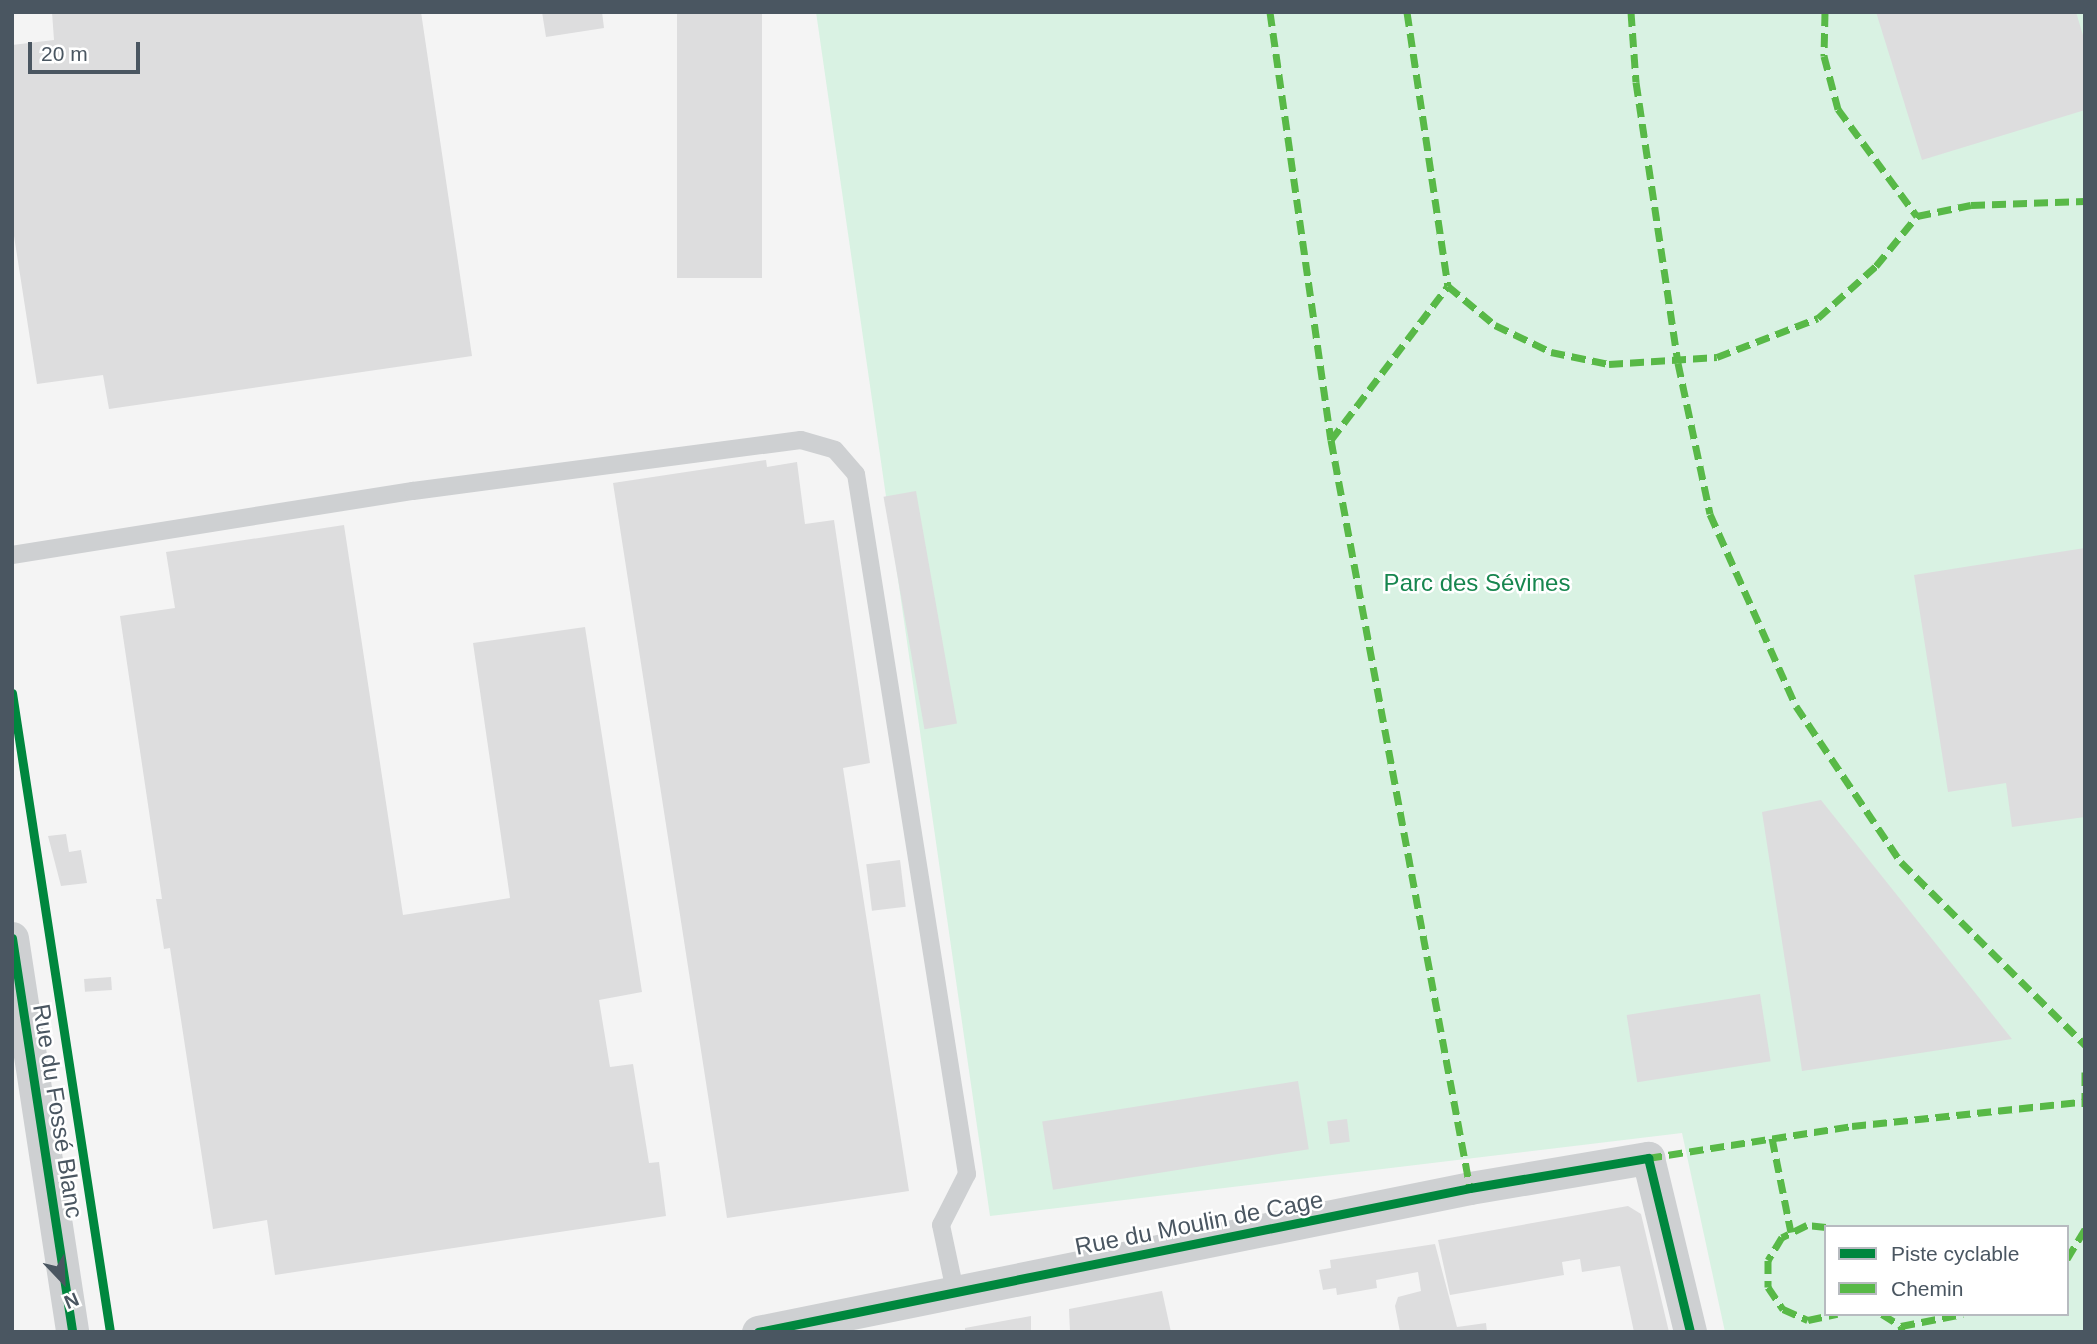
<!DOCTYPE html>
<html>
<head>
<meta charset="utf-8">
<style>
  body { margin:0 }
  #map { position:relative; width:2097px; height:1344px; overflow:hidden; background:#f4f4f4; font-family:Arial,sans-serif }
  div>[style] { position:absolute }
  .green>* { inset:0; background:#d9f2e3 }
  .building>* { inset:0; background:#ddddde; transform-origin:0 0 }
  .service>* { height:18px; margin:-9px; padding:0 9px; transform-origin:9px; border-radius:9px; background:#ced0d2 }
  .minor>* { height:33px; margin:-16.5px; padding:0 16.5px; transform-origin:16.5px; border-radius:16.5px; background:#ced0d2 }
  .quiet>* { height:7px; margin-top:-3.5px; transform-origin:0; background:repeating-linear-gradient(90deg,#58b947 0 14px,transparent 0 21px) }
  .cycleway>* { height:9px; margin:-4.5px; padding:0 4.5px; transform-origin:4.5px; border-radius:4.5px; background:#00873e }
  span { translate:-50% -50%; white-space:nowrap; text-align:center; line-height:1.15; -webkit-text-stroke:5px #fff; paint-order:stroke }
  .park-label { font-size:24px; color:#17864f }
  .street-label { font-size:24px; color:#4a5661 }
  .frame { position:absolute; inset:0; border:14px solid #4a5661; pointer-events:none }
  .legend { position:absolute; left:1824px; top:1225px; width:245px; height:91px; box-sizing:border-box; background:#fff; border:2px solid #b7bbc0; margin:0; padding:9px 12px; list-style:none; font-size:21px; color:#4a5661 }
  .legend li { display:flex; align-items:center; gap:14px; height:35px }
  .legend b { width:35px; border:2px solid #b7bbc0 }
  .north { position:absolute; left:28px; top:1246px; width:70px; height:70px; -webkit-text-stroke:5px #fff; paint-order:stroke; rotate:157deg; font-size:19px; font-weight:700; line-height:28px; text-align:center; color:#4a5661 }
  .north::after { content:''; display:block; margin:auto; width:24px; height:32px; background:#4a5661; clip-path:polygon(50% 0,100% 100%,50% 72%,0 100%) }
  .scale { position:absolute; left:28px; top:42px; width:112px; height:32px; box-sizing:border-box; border:4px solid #4a5661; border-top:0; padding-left:9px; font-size:21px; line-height:24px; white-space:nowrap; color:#4a5661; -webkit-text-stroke:5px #fff; paint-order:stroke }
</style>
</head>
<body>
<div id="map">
  <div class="green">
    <i style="clip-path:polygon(evenodd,816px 12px,2085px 12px,2085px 1332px,1725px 1332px,1682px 1133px,990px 1216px,816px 12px,1826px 1227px,2067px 1227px,2067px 1314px,1826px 1314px,1826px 1227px)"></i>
  </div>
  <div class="building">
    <i style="clip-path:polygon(52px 12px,421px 12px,472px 356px,109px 409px,103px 375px,37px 384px,12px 223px,12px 45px,54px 40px)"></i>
    <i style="clip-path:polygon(542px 12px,602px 12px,604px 28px,546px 37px)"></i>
    <i style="left:677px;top:12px;width:85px;height:266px"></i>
    <i style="clip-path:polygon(1876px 12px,2076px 12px,2085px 42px,2085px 110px,1922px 160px)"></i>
    <i style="clip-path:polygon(766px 460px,767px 467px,797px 462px,805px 524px,834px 520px,870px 763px,843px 768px,909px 1191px,727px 1218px,613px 483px)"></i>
    <i style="left:916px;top:491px;width:236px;height:33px;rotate:80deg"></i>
    <i style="clip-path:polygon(344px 525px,403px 915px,510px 898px,473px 643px,585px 627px,642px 992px,599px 1000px,610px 1067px,633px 1064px,649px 1163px,659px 1162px,666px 1216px,275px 1275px,267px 1220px,213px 1229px,170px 948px,164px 949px,156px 899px,162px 899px,120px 616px,175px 608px,166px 552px)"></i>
    <i style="clip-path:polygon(2085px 548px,2085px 817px,2012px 827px,2006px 783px,1948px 792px,1914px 575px)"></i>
    <i style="clip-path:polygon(1821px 800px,2012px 1039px,1802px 1071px,1762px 812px)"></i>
    <i style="clip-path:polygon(66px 834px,69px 852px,81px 850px,87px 883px,61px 886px,48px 836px)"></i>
    <i style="left:900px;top:860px;width:47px;height:34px;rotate:83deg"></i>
    <i style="left:111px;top:977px;width:13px;height:27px;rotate:86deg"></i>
    <i style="left:1760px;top:994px;width:68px;height:135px;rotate:81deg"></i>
    <i style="left:1298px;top:1081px;width:69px;height:259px;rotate:81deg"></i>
    <i style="left:1347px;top:1119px;width:23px;height:20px;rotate:83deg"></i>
    <i style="clip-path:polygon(1628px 1206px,1641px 1214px,1669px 1332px,1634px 1332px,1620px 1266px,1582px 1272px,1580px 1259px,1562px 1262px,1564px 1275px,1450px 1295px,1438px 1240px)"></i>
    <i style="clip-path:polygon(1435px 1244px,1457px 1327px,1486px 1323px,1487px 1332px,1400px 1332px,1395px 1306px,1398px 1297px,1421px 1291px,1418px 1272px,1376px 1280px,1377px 1288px,1337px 1295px,1336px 1288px,1323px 1290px,1319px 1270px,1331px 1268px,1330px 1260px)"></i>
    <i style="clip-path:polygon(1162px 1291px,1171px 1332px,1070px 1332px,1069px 1309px)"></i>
    <i style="clip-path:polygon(1031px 1316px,1031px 1332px,965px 1332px,965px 1328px)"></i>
  </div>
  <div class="service">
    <i style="left:12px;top:555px;width:406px;rotate:-9.1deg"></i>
    <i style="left:413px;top:491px;width:391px;rotate:-7.5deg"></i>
    <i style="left:801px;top:440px;width:35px;rotate:16deg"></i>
    <i style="left:835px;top:450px;width:32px;rotate:49deg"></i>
    <i style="left:856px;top:474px;width:709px;rotate:80.99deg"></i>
    <i style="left:967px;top:1174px;width:57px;rotate:117deg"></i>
    <i style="left:941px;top:1225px;width:67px;rotate:78deg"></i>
  </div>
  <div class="minor">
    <i style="left:12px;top:938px;width:399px;rotate:81.3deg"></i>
    <i style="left:758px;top:1332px;width:726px;rotate:-11.43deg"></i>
    <i style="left:1470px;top:1188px;width:181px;rotate:-9.6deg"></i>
    <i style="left:1648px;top:1158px;width:179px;rotate:76.4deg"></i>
  </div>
  <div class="quiet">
    <i style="left:1270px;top:12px;width:432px;rotate:81.9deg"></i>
    <i style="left:1331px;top:440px;width:761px;rotate:79.47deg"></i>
    <i style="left:1407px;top:12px;width:277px;rotate:81.5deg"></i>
    <i style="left:1448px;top:286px;width:61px;rotate:39.7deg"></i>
    <i style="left:1495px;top:325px;width:62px;rotate:25.7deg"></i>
    <i style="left:1551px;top:352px;width:59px;rotate:11.7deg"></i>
    <i style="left:1609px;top:364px;width:108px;rotate:-3.7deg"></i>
    <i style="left:1717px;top:357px;width:108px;rotate:-21.1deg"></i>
    <i style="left:1818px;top:318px;width:78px;rotate:-41.9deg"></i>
    <i style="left:1876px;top:266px;width:65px;rotate:-50.6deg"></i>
    <i style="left:1917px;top:216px;width:55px;rotate:-11.5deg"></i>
    <i style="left:1971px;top:205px;width:114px;rotate:-2deg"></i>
    <i style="left:1631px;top:12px;width:70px;rotate:85.9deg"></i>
    <i style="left:1636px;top:82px;width:284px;rotate:81.5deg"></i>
    <i style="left:1678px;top:363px;width:154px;rotate:78deg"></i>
    <i style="left:1710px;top:514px;width:210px;rotate:65.9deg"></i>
    <i style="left:1796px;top:706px;width:188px;rotate:56.1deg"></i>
    <i style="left:1901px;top:862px;width:260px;rotate:44.8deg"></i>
    <i style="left:1825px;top:12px;width:44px;rotate:91.3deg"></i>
    <i style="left:1824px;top:56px;width:55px;rotate:75.2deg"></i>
    <i style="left:1838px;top:109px;width:133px;rotate:53.6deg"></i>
    <i style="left:1331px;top:440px;width:193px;rotate:-52.8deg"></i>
    <i style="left:2085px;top:1072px;width:35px;rotate:90deg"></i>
    <i style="left:1772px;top:1138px;width:96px;rotate:78.6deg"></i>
    <i style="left:1648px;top:1158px;width:206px;rotate:-8.9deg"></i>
    <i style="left:1852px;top:1126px;width:231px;rotate:-6deg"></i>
    <i style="left:1826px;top:1227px;width:19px;rotate:-174deg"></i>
    <i style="left:1807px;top:1225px;width:28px;rotate:154deg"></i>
    <i style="left:1782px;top:1237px;width:27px;rotate:121deg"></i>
    <i style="left:1768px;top:1260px;width:27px;rotate:90deg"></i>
    <i style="left:1768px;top:1287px;width:27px;rotate:56deg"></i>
    <i style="left:1783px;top:1309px;width:27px;rotate:24deg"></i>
    <i style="left:1808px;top:1320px;width:30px;rotate:-12deg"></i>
    <i style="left:2067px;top:1259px;width:35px;rotate:-59deg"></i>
    <i style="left:1882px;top:1314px;width:22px;rotate:32deg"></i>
    <i style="left:1902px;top:1332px;width:6px;rotate:-99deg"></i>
    <i style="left:1901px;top:1326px;width:63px;rotate:-11deg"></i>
  </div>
  <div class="cycleway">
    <i style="left:12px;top:693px;width:646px;rotate:81.28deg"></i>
    <i style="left:12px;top:938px;width:399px;rotate:81.3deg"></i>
    <i style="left:758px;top:1332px;width:726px;rotate:-11.43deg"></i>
    <i style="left:1470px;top:1188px;width:181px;rotate:-9.6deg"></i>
    <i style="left:1648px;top:1158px;width:179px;rotate:76.4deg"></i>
  </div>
  <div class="park-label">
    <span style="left:1477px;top:583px">Parc des Sévines</span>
  </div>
  <div class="street-label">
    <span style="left:58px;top:1111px;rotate:81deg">Rue du Fossé Blanc</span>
    <span style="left:1199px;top:1223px;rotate:-11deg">Rue du Moulin de Cage</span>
  </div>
  <div class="frame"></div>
  <ul class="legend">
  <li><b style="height:9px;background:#00873e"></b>Piste cyclable</li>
  <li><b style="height:9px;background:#58b947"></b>Chemin</li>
  </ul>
  <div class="north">N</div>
  <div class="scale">20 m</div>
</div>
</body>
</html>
